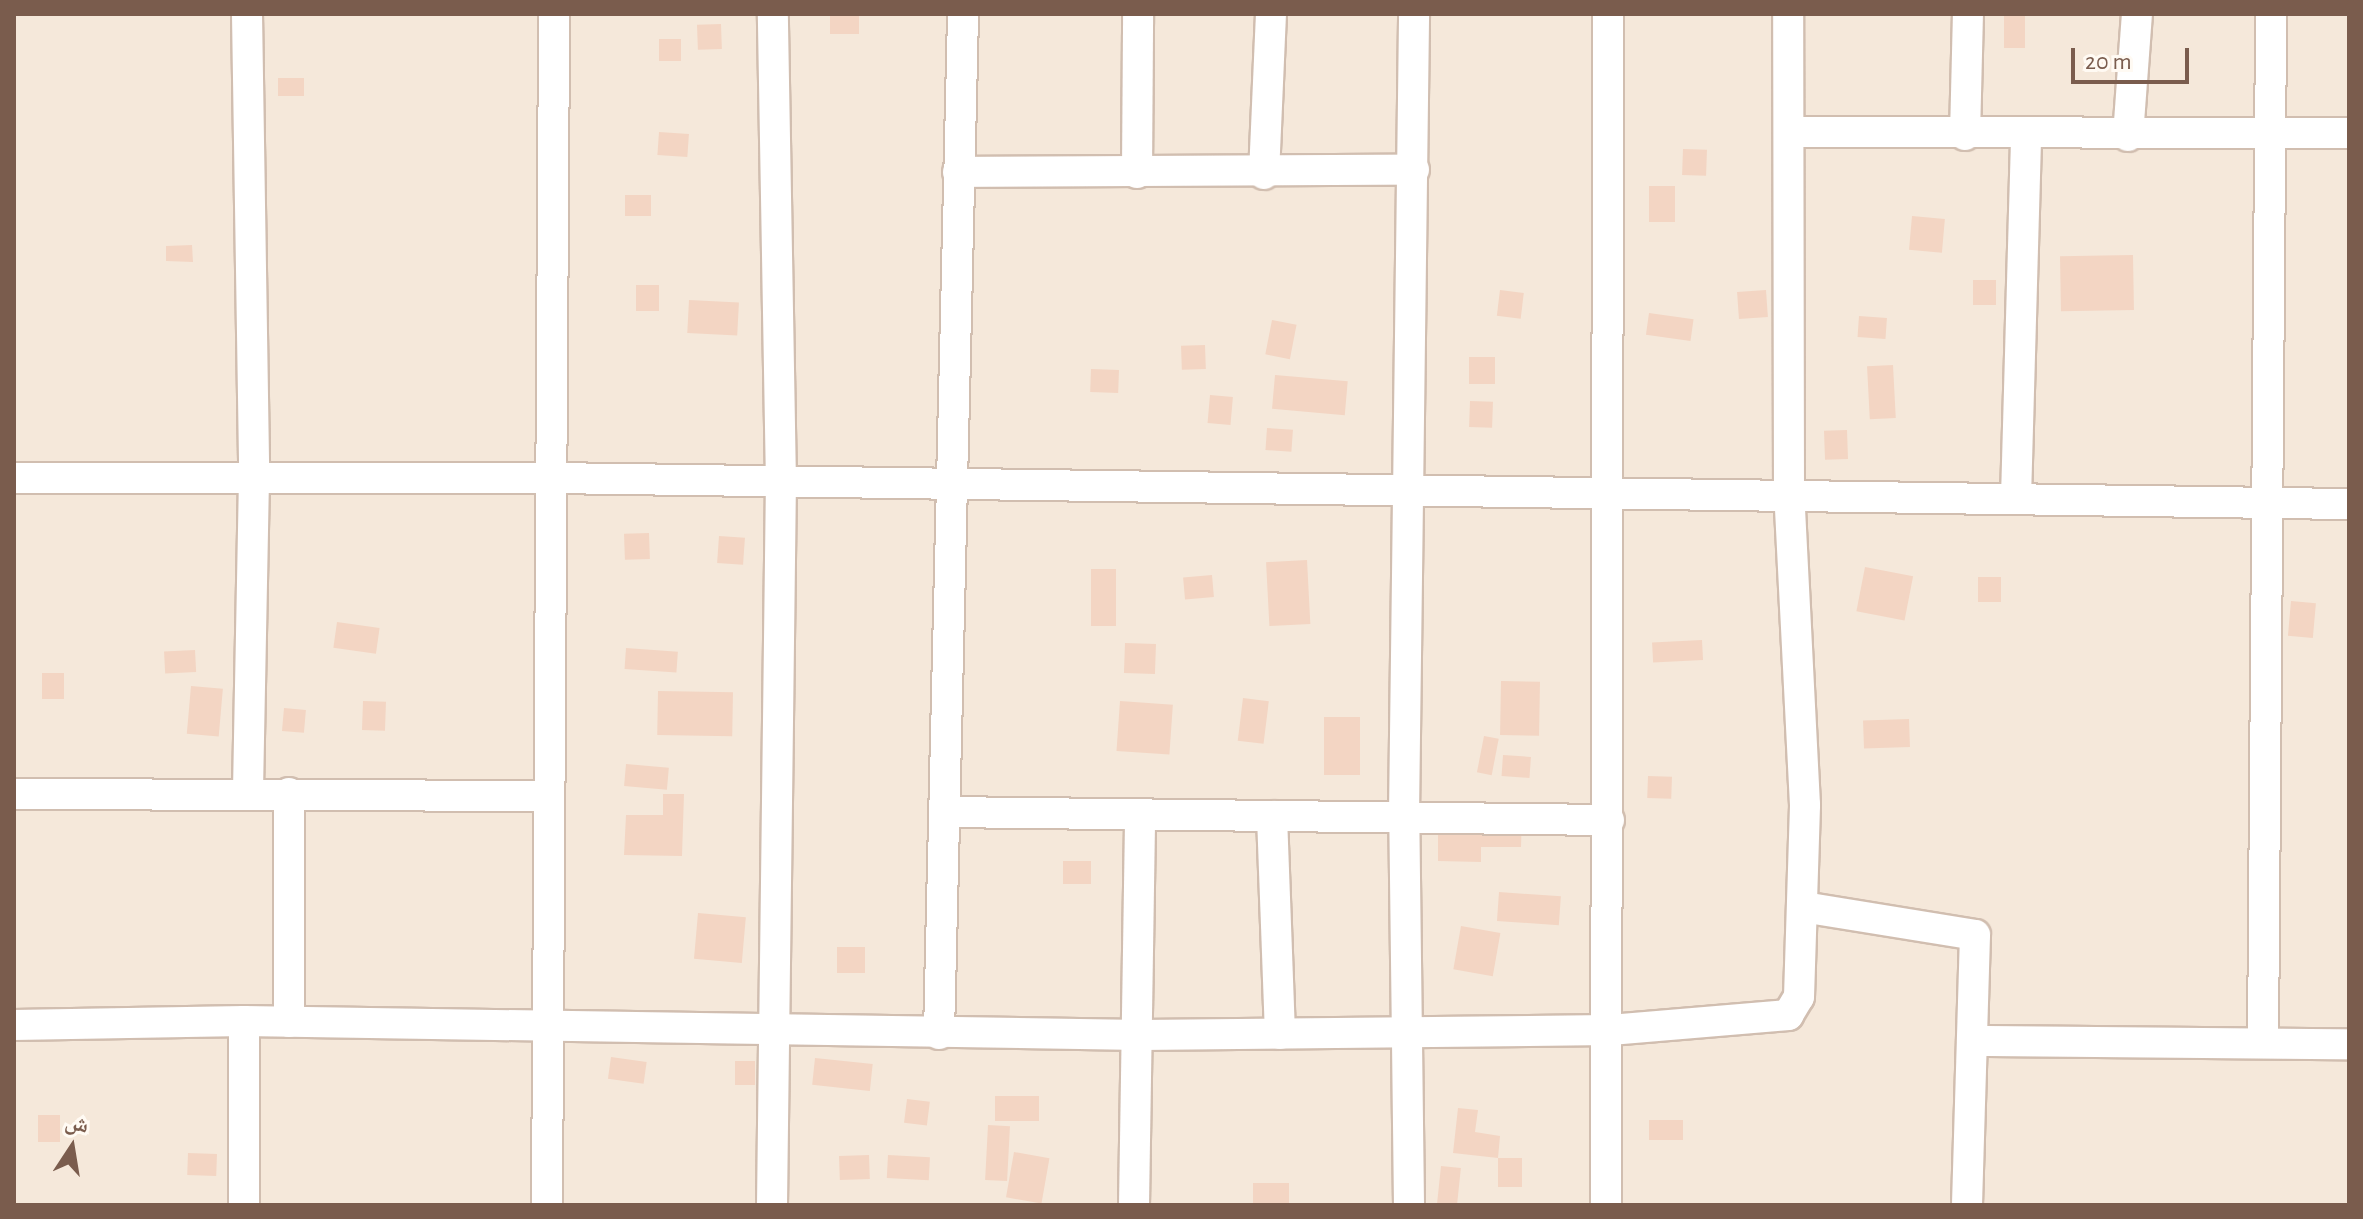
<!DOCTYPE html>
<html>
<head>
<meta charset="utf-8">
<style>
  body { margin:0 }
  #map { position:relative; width:2363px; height:1219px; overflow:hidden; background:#fdf6ec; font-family:"Alegreya Sans","Noto Naskh Arabic",sans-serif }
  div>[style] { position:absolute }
  .residential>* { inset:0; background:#f5e8da; transform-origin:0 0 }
  .building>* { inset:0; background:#f3d5c3; transform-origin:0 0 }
  .roads { filter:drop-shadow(2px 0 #d1beb0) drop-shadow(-2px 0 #d1beb0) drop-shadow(0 2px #d1beb0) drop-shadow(0 -2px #d1beb0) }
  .street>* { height:30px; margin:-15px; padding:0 15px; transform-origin:15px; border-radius:15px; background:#fff }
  span { translate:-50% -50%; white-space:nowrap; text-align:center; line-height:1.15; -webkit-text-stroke:8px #fffaf3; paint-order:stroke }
  .frame { position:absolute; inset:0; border:16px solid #7a5c4d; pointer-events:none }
  .north { position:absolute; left:32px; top:1107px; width:80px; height:80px; -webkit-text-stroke:6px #fffaf3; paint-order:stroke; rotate:12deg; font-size:22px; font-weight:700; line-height:32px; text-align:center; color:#7a5c4d }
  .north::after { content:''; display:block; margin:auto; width:28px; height:36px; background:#7a5c4d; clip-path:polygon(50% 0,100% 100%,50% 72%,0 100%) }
  .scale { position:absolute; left:2071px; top:48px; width:118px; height:36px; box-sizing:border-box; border:4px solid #7a5c4d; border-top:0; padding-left:10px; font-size:24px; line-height:28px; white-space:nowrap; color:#7a5c4d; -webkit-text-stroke:6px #fffaf3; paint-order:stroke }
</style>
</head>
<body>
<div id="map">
  <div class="residential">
    <i style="left:14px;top:14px;width:2335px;height:1191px"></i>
  </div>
  <div class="building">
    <i style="left:830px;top:14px;width:29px;height:20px"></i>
    <i style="left:2004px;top:14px;width:21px;height:34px"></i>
    <i style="left:721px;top:24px;width:25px;height:24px;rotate:88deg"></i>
    <i style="left:659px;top:39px;width:22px;height:22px"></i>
    <i style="left:278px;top:78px;width:26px;height:18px"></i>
    <i style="left:659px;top:132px;width:30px;height:23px;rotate:4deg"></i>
    <i style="left:1683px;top:149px;width:24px;height:26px;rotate:2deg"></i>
    <i style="left:1649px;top:186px;width:26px;height:36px"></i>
    <i style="left:625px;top:195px;width:26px;height:21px"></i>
    <i style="left:1912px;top:216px;width:33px;height:34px;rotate:5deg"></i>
    <i style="clip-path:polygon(192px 245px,193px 262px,166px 261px,166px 246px)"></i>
    <i style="left:2133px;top:255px;width:55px;height:73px;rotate:89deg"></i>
    <i style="left:1973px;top:280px;width:23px;height:25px"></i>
    <i style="left:636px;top:285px;width:23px;height:26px"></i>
    <i style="left:1500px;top:290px;width:24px;height:26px;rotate:7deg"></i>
    <i style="left:1766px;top:290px;width:27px;height:29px;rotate:86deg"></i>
    <i style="left:689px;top:300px;width:50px;height:33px;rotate:3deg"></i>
    <i style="left:1649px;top:313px;width:45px;height:22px;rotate:8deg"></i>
    <i style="left:1859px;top:316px;width:28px;height:21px;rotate:4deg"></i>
    <i style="left:1272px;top:320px;width:25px;height:35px;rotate:11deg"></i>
    <i style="left:1205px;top:345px;width:24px;height:24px;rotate:88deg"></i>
    <i style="left:1495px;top:357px;width:27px;height:26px;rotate:90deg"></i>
    <i style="left:1893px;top:365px;width:53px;height:26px;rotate:87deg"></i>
    <i style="left:1091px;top:369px;width:28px;height:23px;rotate:2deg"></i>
    <i style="left:1275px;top:375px;width:73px;height:34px;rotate:5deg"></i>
    <i style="left:1210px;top:395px;width:23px;height:28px;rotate:5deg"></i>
    <i style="left:1470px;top:401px;width:23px;height:26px;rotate:2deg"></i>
    <i style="left:1267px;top:428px;width:26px;height:22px;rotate:4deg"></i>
    <i style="left:1847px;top:430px;width:29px;height:23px;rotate:88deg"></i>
    <i style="left:649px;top:533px;width:26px;height:25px;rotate:88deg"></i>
    <i style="left:719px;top:536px;width:26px;height:27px;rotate:4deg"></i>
    <i style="left:1307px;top:560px;width:64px;height:41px;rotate:87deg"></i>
    <i style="left:1865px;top:567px;width:49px;height:45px;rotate:11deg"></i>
    <i style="left:1091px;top:569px;width:25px;height:57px"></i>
    <i style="left:1212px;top:575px;width:22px;height:29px;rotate:85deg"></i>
    <i style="left:1978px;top:577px;width:23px;height:25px"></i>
    <i style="left:2291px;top:601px;width:25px;height:35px;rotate:5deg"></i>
    <i style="left:337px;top:622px;width:43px;height:26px;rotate:8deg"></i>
    <i style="left:1702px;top:640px;width:20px;height:50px;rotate:87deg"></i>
    <i style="left:1125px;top:643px;width:31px;height:30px;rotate:2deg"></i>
    <i style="left:626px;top:648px;width:52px;height:21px;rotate:4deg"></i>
    <i style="left:195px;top:650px;width:22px;height:31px;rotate:87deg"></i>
    <i style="left:42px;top:673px;width:22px;height:26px"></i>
    <i style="left:1501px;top:681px;width:39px;height:54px;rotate:1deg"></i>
    <i style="left:191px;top:686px;width:32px;height:48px;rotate:5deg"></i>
    <i style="left:658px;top:691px;width:75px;height:44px;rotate:1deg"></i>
    <i style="left:1243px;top:698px;width:26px;height:43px;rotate:7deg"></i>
    <i style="left:363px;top:701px;width:23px;height:29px;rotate:2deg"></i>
    <i style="left:1120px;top:701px;width:53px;height:50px;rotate:4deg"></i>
    <i style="left:284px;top:708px;width:22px;height:23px;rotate:5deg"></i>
    <i style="left:1324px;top:717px;width:36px;height:58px"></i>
    <i style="left:1909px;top:719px;width:28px;height:46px;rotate:88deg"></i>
    <i style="left:1484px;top:736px;width:15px;height:37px;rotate:11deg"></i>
    <i style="left:1503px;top:755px;width:28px;height:21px;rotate:4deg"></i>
    <i style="left:626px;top:764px;width:43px;height:22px;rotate:5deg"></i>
    <i style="left:1648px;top:776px;width:24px;height:22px;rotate:2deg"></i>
    <i style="clip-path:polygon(663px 794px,684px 794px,682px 856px,624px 855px,626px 815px,663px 815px)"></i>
    <i style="clip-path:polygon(1438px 811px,1522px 812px,1521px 847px,1481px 847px,1481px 862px,1438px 861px)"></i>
    <i style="left:1091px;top:861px;width:23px;height:28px;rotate:90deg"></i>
    <i style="left:1499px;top:892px;width:62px;height:29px;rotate:4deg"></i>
    <i style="left:698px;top:913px;width:48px;height:46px;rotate:5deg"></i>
    <i style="left:1461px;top:926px;width:40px;height:44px;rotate:10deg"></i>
    <i style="left:837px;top:947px;width:28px;height:26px"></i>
    <i style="left:611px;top:1057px;width:36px;height:22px;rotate:8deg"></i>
    <i style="left:815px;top:1058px;width:58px;height:27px;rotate:6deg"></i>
    <i style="left:735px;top:1061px;width:20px;height:24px"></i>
    <i style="left:995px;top:1096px;width:44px;height:25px"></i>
    <i style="left:907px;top:1099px;width:23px;height:24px;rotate:7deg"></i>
    <i style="clip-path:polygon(1458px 1108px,1478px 1110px,1475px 1132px,1500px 1136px,1498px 1158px,1453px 1153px)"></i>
    <i style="left:38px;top:1115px;width:22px;height:27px"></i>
    <i style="left:1683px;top:1120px;width:20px;height:34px;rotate:90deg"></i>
    <i style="left:988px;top:1125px;width:22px;height:55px;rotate:3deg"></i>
    <i style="left:1014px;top:1152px;width:36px;height:46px;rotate:10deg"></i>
    <i style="left:188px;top:1153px;width:29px;height:22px;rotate:2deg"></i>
    <i style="left:869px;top:1155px;width:24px;height:30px;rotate:88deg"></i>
    <i style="left:888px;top:1155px;width:42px;height:23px;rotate:3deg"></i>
    <i style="left:1522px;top:1158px;width:29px;height:24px;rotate:90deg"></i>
    <i style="left:1441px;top:1166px;width:20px;height:39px;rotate:6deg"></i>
    <i style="left:1289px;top:1183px;width:21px;height:36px;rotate:90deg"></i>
  </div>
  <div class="roads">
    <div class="street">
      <i style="left:247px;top:14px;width:464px;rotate:89.1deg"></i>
      <i style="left:254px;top:478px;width:315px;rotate:91.1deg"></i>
      <i style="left:1792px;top:132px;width:557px;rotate:0.1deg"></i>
      <i style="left:1965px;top:135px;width:121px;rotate:-88.6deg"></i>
      <i style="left:2128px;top:136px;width:122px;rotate:-85.8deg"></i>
      <i style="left:958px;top:172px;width:456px;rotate:-0.3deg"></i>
      <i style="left:1137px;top:173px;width:159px;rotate:-89.6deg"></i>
      <i style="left:1264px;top:174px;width:160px;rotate:-87.5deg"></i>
      <i style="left:14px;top:478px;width:537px"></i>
      <i style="left:551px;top:478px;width:1798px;rotate:0.83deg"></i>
      <i style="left:2016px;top:498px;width:363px;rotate:-88.4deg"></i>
      <i style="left:289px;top:793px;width:229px;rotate:90deg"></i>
      <i style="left:14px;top:794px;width:535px;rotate:0.21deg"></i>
      <i style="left:944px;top:812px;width:665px;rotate:0.69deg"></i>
      <i style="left:1272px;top:816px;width:218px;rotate:87.9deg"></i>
      <i style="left:1803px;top:907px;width:174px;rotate:9.2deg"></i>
      <i style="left:1975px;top:935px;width:270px;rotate:91.7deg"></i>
      <i style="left:244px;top:1021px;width:184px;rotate:90deg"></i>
      <i style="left:14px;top:1025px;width:230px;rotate:-1deg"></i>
      <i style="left:244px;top:1021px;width:897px;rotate:0.89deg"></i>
      <i style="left:1141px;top:1035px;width:469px;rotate:-0.6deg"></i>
      <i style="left:1610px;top:1030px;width:179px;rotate:-4.8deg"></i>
      <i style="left:1788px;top:1015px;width:21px;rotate:-59deg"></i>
      <i style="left:1799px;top:997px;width:192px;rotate:-88.2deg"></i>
      <i style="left:1805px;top:805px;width:313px;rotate:-92.9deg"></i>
      <i style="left:1789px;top:492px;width:478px;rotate:-90.1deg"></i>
      <i style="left:939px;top:1034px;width:1020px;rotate:-88.65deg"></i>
      <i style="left:1976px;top:1041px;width:373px;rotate:0.5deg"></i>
      <i style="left:2263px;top:1043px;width:1029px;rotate:-89.55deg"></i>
      <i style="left:547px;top:1205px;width:1191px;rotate:-89.66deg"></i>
      <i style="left:772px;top:1205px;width:722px;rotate:-89.29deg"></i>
      <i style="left:781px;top:483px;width:469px;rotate:-91deg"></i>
      <i style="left:1134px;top:1205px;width:388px;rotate:-89.1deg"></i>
      <i style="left:1409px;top:1205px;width:390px;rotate:-90.7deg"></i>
      <i style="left:1404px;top:815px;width:801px;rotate:-89.28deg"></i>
      <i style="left:1606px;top:1205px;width:1191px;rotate:-89.9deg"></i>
    </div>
  </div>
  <div class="frame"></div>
  <div class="north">ش</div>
  <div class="scale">20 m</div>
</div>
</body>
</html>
